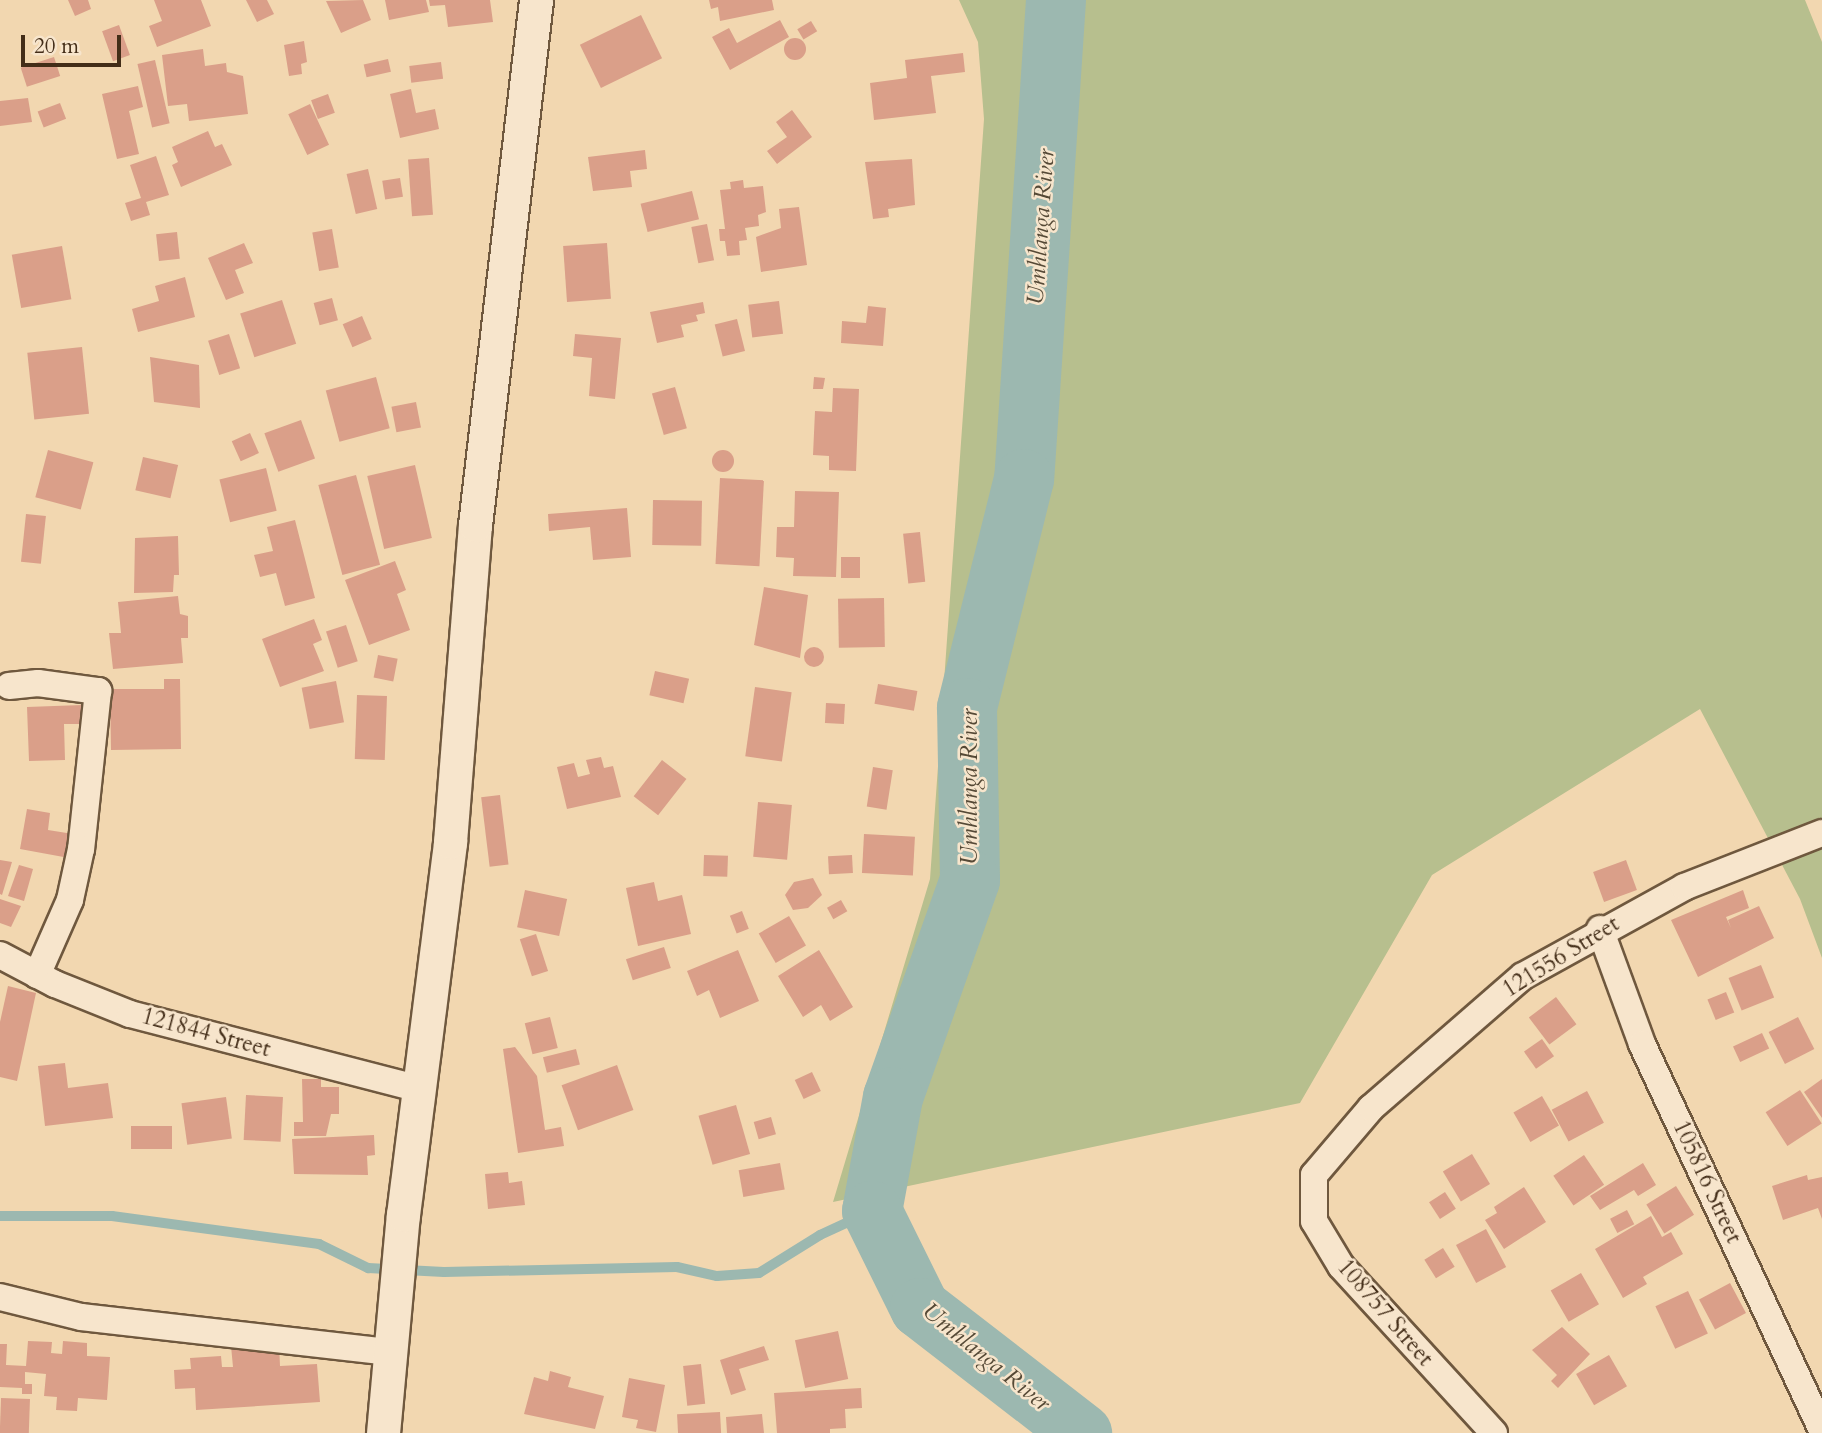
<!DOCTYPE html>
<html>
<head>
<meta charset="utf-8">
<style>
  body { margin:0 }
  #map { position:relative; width:1822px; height:1433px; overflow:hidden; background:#f2d7b0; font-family:Cardo,serif }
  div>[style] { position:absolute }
  .green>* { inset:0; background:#b7bf8e }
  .stream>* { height:10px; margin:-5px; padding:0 5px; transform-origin:5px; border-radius:5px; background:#9cb8b0 }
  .river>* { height:60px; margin:-30px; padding:0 30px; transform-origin:30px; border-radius:30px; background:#9cb8b0 }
  .building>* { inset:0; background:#da9f89; transform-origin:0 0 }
  .round { border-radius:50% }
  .roads { filter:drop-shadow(2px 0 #6f583e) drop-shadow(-2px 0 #6f583e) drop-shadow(0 2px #6f583e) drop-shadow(0 -2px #6f583e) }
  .minor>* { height:26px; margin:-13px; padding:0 13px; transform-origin:13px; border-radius:13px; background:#f7e5cc }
  .tertiary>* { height:33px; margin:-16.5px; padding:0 16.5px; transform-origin:16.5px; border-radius:16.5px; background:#f7e5cc }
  span { translate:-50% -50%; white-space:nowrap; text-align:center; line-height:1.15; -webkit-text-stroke:5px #f7e5cc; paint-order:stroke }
  .street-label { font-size:23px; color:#432d18 }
  .water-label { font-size:24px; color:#554936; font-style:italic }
  .scale { position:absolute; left:21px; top:35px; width:100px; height:32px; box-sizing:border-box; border:4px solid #432d18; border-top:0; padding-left:9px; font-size:21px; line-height:24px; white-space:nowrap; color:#432d18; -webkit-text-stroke:5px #f7e5cc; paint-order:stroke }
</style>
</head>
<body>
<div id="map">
  <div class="green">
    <i style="clip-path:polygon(959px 0,1805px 0,1822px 42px,1822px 958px,1800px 899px,1700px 709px,1432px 875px,1300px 1103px,833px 1202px,930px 879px,984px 119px,978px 42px)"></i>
  </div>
  <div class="stream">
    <i style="left:0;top:1216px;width:112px"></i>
    <i style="left:112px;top:1216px;width:209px;rotate:7.7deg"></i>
    <i style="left:319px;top:1244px;width:55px;rotate:26.1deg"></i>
    <i style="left:368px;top:1268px;width:76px;rotate:3deg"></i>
    <i style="left:444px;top:1272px;width:233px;rotate:-1.2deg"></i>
    <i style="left:677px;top:1267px;width:41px;rotate:12.7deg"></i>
    <i style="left:717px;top:1276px;width:42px;rotate:-4.1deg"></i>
    <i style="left:759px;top:1273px;width:72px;rotate:-31.9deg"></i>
    <i style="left:820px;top:1235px;width:57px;rotate:-24.8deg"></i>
  </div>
  <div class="river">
    <i style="left:1056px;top:0;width:480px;rotate:93.8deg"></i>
    <i style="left:1024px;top:479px;width:236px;rotate:104deg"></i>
    <i style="left:967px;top:708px;width:172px;rotate:89deg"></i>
    <i style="left:970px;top:880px;width:230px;rotate:109.5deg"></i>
    <i style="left:893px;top:1097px;width:116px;rotate:100.4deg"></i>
    <i style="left:872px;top:1211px;width:108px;rotate:63.7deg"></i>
    <i style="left:920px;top:1308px;width:205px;rotate:37.7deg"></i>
  </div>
  <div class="building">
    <i style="clip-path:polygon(68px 0,88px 0,91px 9px,75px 16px)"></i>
    <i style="clip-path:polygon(154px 0,201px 0,211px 26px,157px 47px,149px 26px,162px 21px)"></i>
    <i style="clip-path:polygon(246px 0,267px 0,274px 14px,257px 22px)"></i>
    <i style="clip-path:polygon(363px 0,371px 20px,341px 33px,326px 1px)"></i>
    <i style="clip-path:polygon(385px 0,426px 0,429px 12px,389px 20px)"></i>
    <i style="clip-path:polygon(429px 0,490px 0,493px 22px,448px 27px,445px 5px,430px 6px)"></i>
    <i style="clip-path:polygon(709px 0,772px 0,774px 10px,720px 21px,718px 7px,711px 9px)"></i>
    <i style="left:641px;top:15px;width:48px;height:68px;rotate:64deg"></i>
    <i style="clip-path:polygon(780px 20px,789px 37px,730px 70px,712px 37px,729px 28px,737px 43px)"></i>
    <i style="left:811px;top:21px;width:12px;height:16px;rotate:59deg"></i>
    <i style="left:119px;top:25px;width:32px;height:18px;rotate:70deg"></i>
    <i class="round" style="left:784px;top:38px;width:22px;height:22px"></i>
    <i style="clip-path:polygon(304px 41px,307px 62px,301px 64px,302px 74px,289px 76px,284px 45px)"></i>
    <i style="clip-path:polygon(203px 49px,205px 66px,226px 63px,227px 72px,243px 76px,248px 114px,189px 121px,187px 104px,168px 106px,162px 55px)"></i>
    <i style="clip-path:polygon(963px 53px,965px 72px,931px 76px,936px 113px,874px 120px,870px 83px,907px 78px,905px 60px)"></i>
    <i style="left:54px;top:57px;width:20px;height:35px;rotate:72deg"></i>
    <i style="left:388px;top:59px;width:13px;height:25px;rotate:77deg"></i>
    <i style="left:155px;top:60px;width:65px;height:18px;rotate:77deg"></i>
    <i style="left:441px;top:62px;width:17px;height:32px;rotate:83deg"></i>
    <i style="clip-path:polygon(138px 86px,143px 107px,129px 111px,139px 154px,117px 159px,102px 94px)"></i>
    <i style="clip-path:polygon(411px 89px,416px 113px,435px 109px,439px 129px,400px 138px,390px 94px)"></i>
    <i style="left:328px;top:94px;width:20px;height:18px;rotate:70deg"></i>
    <i style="clip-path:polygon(28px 98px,32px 122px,0 126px,0 101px)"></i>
    <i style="left:60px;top:103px;width:17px;height:24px;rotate:69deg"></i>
    <i style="left:310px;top:104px;width:45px;height:24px;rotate:65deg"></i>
    <i style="clip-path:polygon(792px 110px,812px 137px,777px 164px,767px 151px,787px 137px,776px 122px)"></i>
    <i style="clip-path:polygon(208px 131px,215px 147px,222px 144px,232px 165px,181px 187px,172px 165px,178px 162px,172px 147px)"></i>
    <i style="clip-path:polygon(645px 150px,647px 169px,630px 171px,632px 187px,593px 191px,588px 157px)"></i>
    <i style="clip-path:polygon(156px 156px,169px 195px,146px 202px,150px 215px,131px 221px,125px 203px,141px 198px,130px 165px)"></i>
    <i style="left:429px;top:158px;width:57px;height:21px;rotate:86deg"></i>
    <i style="clip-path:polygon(912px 159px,915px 205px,888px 209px,889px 217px,873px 219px,865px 162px)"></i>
    <i style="left:368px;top:169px;width:41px;height:22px;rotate:77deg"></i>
    <i style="left:400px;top:178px;width:19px;height:18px;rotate:81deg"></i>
    <i style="clip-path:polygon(743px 180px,744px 188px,763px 186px,766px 212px,758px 215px,759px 226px,745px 228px,747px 240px,739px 241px,740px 255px,727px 256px,725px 241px,720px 241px,719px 229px,725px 229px,720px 190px,731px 189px,730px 182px)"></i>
    <i style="left:692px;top:191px;width:29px;height:53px;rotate:76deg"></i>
    <i style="clip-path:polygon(799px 207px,807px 265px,761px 272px,756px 237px,781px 228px,779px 209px)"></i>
    <i style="left:707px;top:224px;width:37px;height:16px;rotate:79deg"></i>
    <i style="left:332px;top:229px;width:39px;height:20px;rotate:80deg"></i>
    <i style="left:177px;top:232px;width:27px;height:21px;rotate:84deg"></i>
    <i style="clip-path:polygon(244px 243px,253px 263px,235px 270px,244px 293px,226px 300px,208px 258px)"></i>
    <i style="left:607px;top:243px;width:56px;height:44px;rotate:86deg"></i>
    <i style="left:62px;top:246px;width:54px;height:51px;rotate:80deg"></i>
    <i style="clip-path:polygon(185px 277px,195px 317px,138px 332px,132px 309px,159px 301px,155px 286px)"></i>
    <i style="left:332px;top:298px;width:23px;height:19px;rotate:75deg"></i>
    <i style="left:282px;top:300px;width:46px;height:44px;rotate:72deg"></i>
    <i style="left:779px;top:301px;width:33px;height:31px;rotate:83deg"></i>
    <i style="clip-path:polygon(703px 302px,705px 313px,696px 315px,698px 321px,681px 325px,684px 337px,657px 343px,650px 312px)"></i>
    <i style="clip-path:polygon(868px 306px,886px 308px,883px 346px,841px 343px,842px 321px,866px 323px)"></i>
    <i style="left:362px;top:316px;width:25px;height:21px;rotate:67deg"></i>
    <i style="left:737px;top:319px;width:33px;height:23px;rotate:76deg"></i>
    <i style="left:229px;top:334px;width:36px;height:22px;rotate:72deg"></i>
    <i style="clip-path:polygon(575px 334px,621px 338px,615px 399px,589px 396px,592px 358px,573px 356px)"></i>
    <i style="left:82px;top:347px;width:67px;height:55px;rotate:84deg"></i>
    <i style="clip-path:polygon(150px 357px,199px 365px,200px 408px,154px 402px)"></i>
    <i style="left:376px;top:377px;width:53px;height:52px;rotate:75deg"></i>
    <i style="clip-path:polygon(814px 377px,825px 378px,823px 389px,813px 389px)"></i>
    <i style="left:675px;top:387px;width:43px;height:24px;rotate:74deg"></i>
    <i style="clip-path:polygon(833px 388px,859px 389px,856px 471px,829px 470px,829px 456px,813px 455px,815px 411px,832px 412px)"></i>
    <i style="left:416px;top:402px;width:26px;height:25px;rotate:79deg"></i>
    <i style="left:301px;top:420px;width:41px;height:39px;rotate:70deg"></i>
    <i style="left:250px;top:433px;width:22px;height:20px;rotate:66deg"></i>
    <i style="left:48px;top:450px;width:47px;height:49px;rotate:15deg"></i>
    <i class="round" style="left:712px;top:450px;width:22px;height:22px"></i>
    <i style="left:143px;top:457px;width:36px;height:34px;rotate:13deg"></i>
    <i style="left:415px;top:465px;width:75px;height:49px;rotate:77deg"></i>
    <i style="left:266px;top:468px;width:44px;height:48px;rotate:76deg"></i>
    <i style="left:356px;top:475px;width:93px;height:39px;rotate:75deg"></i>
    <i style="left:720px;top:478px;width:44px;height:86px;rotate:3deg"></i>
    <i style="clip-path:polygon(795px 491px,839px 492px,836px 577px,793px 576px,794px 558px,776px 557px,777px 527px,794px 527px)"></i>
    <i style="left:653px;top:500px;width:49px;height:45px;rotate:1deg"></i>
    <i style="clip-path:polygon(627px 508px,631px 557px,593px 560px,590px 527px,549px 531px,548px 514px)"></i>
    <i style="left:26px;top:514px;width:20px;height:48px;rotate:6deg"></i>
    <i style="clip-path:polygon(295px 520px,315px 598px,285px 606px,276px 573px,260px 577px,254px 555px,273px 551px,267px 527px)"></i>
    <i style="left:920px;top:532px;width:50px;height:17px;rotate:84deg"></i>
    <i style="clip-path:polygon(178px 536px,179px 575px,174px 575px,173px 592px,134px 593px,135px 538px)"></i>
    <i style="left:841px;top:557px;width:19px;height:21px"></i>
    <i style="clip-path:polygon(395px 561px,406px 590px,397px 594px,410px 630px,369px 645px,345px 580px)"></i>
    <i style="clip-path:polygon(764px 587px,808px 595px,800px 658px,754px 645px)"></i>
    <i style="clip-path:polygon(178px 596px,180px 614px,188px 616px,188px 638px,181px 638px,183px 663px,113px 669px,109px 633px,121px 633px,118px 602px)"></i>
    <i style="left:884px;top:598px;width:49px;height:46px;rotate:89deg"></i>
    <i style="clip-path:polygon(314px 619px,322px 640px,313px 644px,324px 671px,280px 687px,262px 639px)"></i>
    <i style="left:346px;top:625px;width:38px;height:21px;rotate:72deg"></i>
    <i class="round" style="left:804px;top:647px;width:20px;height:20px"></i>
    <i style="left:378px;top:655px;width:20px;height:23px;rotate:11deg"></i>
    <i style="left:655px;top:671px;width:35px;height:25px;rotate:13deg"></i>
    <i style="clip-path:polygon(164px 679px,180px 679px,181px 749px,111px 750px,110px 689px,164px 689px)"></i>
    <i style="left:336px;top:681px;width:42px;height:35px;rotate:79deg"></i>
    <i style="left:878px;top:684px;width:40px;height:20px;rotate:10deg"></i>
    <i style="left:755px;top:687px;width:37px;height:70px;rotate:8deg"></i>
    <i style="left:357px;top:695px;width:30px;height:64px;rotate:2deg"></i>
    <i style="left:826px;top:703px;width:19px;height:20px;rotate:3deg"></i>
    <i style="clip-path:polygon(82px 705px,83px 724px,64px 724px,65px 760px,29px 761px,27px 707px)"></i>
    <i style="clip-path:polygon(601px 757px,604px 768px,613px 766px,621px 797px,567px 809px,557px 767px,574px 763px,578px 777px,590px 774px,586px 760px)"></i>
    <i style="left:662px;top:760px;width:31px;height:46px;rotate:38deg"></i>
    <i style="left:873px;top:767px;width:20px;height:40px;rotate:9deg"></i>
    <i style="left:500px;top:795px;width:70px;height:19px;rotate:83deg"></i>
    <i style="left:758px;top:802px;width:34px;height:55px;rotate:5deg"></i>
    <i style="clip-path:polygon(27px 809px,50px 813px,48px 830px,73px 834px,69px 858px,20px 849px)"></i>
    <i style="left:864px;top:834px;width:51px;height:39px;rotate:3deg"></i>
    <i style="left:704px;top:855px;width:24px;height:21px;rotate:2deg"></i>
    <i style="left:852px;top:855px;width:18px;height:24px;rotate:87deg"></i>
    <i style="clip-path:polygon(0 860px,12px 862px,2px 895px,0 894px)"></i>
    <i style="left:1626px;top:860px;width:32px;height:35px;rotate:70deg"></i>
    <i style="clip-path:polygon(19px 865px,33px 869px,24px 901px,8px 896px)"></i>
    <i style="clip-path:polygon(813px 878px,822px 895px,808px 908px,793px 910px,785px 895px,794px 882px)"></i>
    <i style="clip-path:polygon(654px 882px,658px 901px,682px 895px,691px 934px,638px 946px,626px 888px)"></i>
    <i style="left:525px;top:890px;width:43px;height:38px;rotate:12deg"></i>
    <i style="clip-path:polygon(1743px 890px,1749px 908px,1726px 917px,1731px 928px,1728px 920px,1759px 906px,1774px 938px,1698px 977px,1671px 920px)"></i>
    <i style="clip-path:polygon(0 899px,21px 906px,11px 927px,0 923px)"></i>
    <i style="left:841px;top:900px;width:13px;height:16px;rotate:61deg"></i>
    <i style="left:742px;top:911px;width:19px;height:13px;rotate:69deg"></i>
    <i style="left:789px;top:916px;width:34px;height:35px;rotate:60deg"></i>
    <i style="left:536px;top:934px;width:39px;height:17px;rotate:72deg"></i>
    <i style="left:664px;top:947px;width:22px;height:40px;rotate:72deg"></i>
    <i style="clip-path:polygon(738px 950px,759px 1001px,720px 1018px,709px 990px,697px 996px,687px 971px)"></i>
    <i style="clip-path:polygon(819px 950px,853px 1007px,830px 1021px,821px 1005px,803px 1017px,778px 976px)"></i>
    <i style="left:1761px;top:965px;width:35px;height:35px;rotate:68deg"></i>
    <i style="clip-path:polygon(8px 986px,36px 993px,17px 1081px,0 1077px,0 1022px)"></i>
    <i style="left:1726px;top:992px;width:22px;height:20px;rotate:68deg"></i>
    <i style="left:1556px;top:997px;width:34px;height:34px;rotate:53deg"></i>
    <i style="left:550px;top:1017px;width:32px;height:26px;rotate:76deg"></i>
    <i style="left:1798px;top:1017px;width:36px;height:33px;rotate:63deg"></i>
    <i style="left:1762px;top:1033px;width:17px;height:32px;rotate:65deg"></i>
    <i style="left:1542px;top:1039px;width:21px;height:22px;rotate:55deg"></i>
    <i style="clip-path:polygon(515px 1047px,537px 1076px,545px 1130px,561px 1127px,564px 1146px,518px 1153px,503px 1049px)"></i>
    <i style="left:576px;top:1049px;width:16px;height:34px;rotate:76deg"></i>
    <i style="clip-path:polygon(65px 1063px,68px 1088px,108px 1083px,113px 1118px,45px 1126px,38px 1066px)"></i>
    <i style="left:617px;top:1065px;width:48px;height:59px;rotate:70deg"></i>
    <i style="left:812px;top:1072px;width:21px;height:19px;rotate:65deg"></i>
    <i style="clip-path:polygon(302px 1079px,321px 1079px,321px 1087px,339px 1087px,339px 1114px,331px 1114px,326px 1136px,294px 1136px,294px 1122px,303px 1122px)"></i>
    <i style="clip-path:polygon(1822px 1079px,1822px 1118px,1804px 1092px)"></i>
    <i style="left:1800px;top:1090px;width:40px;height:41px;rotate:57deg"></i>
    <i style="left:1587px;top:1091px;width:36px;height:40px;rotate:62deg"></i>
    <i style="left:246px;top:1095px;width:37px;height:45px;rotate:3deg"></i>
    <i style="left:1542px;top:1096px;width:34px;height:33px;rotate:60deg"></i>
    <i style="left:226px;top:1097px;width:42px;height:45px;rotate:82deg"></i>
    <i style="left:736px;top:1105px;width:51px;height:39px;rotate:74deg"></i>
    <i style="left:771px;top:1117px;width:18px;height:18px;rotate:74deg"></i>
    <i style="left:172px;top:1126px;width:23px;height:41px;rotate:90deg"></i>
    <i style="clip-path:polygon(374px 1135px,375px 1155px,367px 1156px,368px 1175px,294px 1174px,292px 1139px)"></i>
    <i style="left:1472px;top:1154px;width:35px;height:34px;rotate:59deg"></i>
    <i style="left:1584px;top:1155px;width:36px;height:37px;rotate:56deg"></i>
    <i style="left:780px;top:1163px;width:27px;height:42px;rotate:80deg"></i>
    <i style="clip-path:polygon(1643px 1163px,1656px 1185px,1638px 1196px,1634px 1190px,1600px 1210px,1590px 1196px)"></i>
    <i style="clip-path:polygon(508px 1172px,509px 1183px,522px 1181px,525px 1205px,488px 1209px,485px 1174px)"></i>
    <i style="clip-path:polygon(1807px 1175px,1808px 1180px,1822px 1177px,1822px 1219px,1818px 1208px,1783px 1220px,1772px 1186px)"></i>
    <i style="left:1676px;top:1186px;width:34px;height:35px;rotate:58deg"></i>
    <i style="clip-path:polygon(1524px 1187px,1546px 1222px,1504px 1249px,1485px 1220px,1497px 1213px,1494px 1207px)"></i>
    <i style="left:1445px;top:1192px;width:20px;height:19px;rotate:57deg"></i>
    <i style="left:1627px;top:1210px;width:16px;height:19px;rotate:63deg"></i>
    <i style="clip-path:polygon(1651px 1216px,1662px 1237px,1671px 1232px,1683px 1254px,1643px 1277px,1647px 1284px,1623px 1298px,1595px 1249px)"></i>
    <i style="left:1486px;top:1229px;width:43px;height:34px;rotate:62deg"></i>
    <i style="left:1443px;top:1248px;width:22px;height:22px;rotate:58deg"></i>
    <i style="left:1581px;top:1273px;width:36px;height:35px;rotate:60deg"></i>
    <i style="left:1730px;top:1283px;width:34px;height:35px;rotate:62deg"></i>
    <i style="left:1688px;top:1291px;width:47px;height:36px;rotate:65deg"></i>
    <i style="clip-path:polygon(1562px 1327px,1590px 1354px,1558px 1388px,1551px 1381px,1557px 1375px,1532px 1350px)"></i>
    <i style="left:838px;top:1331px;width:49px;height:44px;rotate:78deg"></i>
    <i style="clip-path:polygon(28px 1341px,52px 1342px,51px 1353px,62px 1354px,63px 1341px,87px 1343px,87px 1356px,110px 1357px,107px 1400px,78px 1398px,77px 1411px,56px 1410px,57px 1397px,44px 1396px,46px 1374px,25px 1372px,25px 1384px,32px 1384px,32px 1394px,22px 1394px,22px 1388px,0 1387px,0 1344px,7px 1344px,6px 1365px,26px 1366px)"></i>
    <i style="clip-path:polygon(279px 1343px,280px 1366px,317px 1364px,320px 1402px,196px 1410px,195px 1388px,175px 1389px,174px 1370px,191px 1369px,190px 1358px,221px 1356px,222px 1367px,233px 1367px,231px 1346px)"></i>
    <i style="clip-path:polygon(764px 1346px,769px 1360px,739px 1369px,746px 1390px,731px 1395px,720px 1360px)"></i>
    <i style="left:1609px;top:1355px;width:36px;height:38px;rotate:60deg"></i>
    <i style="left:701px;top:1364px;width:40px;height:18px;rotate:84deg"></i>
    <i style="clip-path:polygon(550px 1371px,571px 1377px,568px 1387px,604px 1396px,595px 1429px,524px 1414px,534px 1377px,548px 1381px)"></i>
    <i style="clip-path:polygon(629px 1378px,665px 1385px,656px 1432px,636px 1428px,638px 1420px,622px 1417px)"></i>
    <i style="clip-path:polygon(861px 1388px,862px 1408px,845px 1409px,846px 1428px,830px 1429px,830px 1433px,777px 1433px,774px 1393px)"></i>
    <i style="left:1px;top:1398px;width:29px;height:35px;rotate:2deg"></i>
    <i style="left:720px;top:1412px;width:21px;height:43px;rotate:87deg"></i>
    <i style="clip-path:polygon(762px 1414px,764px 1433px,727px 1433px,726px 1417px)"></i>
  </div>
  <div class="roads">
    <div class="minor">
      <i style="left:9px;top:686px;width:29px;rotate:-6deg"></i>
      <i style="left:38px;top:683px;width:61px;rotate:7.6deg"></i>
      <i style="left:98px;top:691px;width:159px;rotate:96.1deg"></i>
      <i style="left:81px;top:849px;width:52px;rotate:102.2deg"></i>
      <i style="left:70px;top:900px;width:82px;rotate:113.7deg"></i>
      <i style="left:1600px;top:929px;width:122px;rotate:69.9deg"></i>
      <i style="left:1642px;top:1044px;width:426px;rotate:65deg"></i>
      <i style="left:0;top:955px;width:62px;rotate:27.8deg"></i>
      <i style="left:55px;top:984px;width:81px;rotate:21.8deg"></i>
      <i style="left:130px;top:1014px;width:301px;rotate:14.5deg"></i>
      <i style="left:0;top:1297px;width:83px;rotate:13.9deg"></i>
      <i style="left:81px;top:1317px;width:311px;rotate:6.5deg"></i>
      <i style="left:1494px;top:1433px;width:226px;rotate:-132.5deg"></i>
      <i style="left:1341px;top:1266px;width:52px;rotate:-121deg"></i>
      <i style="left:1314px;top:1221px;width:46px;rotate:-90deg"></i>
      <i style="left:1314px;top:1175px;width:88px;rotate:-49.6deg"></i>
      <i style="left:1371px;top:1108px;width:201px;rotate:-41deg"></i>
      <i style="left:1523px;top:976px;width:184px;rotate:-28.9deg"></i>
      <i style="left:1684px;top:887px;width:148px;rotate:-21.4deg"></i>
    </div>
    <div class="tertiary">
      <i style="left:383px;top:1433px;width:219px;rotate:-84.8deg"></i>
      <i style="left:403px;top:1215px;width:376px;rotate:-82.8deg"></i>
      <i style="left:450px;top:842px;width:318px;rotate:-85.5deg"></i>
      <i style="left:475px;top:525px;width:529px;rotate:-83.37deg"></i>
    </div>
  </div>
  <div class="street-label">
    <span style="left:1561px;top:957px;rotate:-32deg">121556 Street</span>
    <span style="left:206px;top:1033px;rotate:15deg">121844 Street</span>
    <span style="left:1707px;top:1182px;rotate:65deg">105816 Street</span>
    <span style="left:1385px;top:1313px;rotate:49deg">108757 Street</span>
  </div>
  <div class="water-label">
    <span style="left:1041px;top:227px;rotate:-86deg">Umhlanga River</span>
    <span style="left:970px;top:787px;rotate:-90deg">Umhlanga River</span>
    <span style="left:986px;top:1357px;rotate:39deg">Umhlanga River</span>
  </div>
  <div class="scale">20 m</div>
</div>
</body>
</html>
